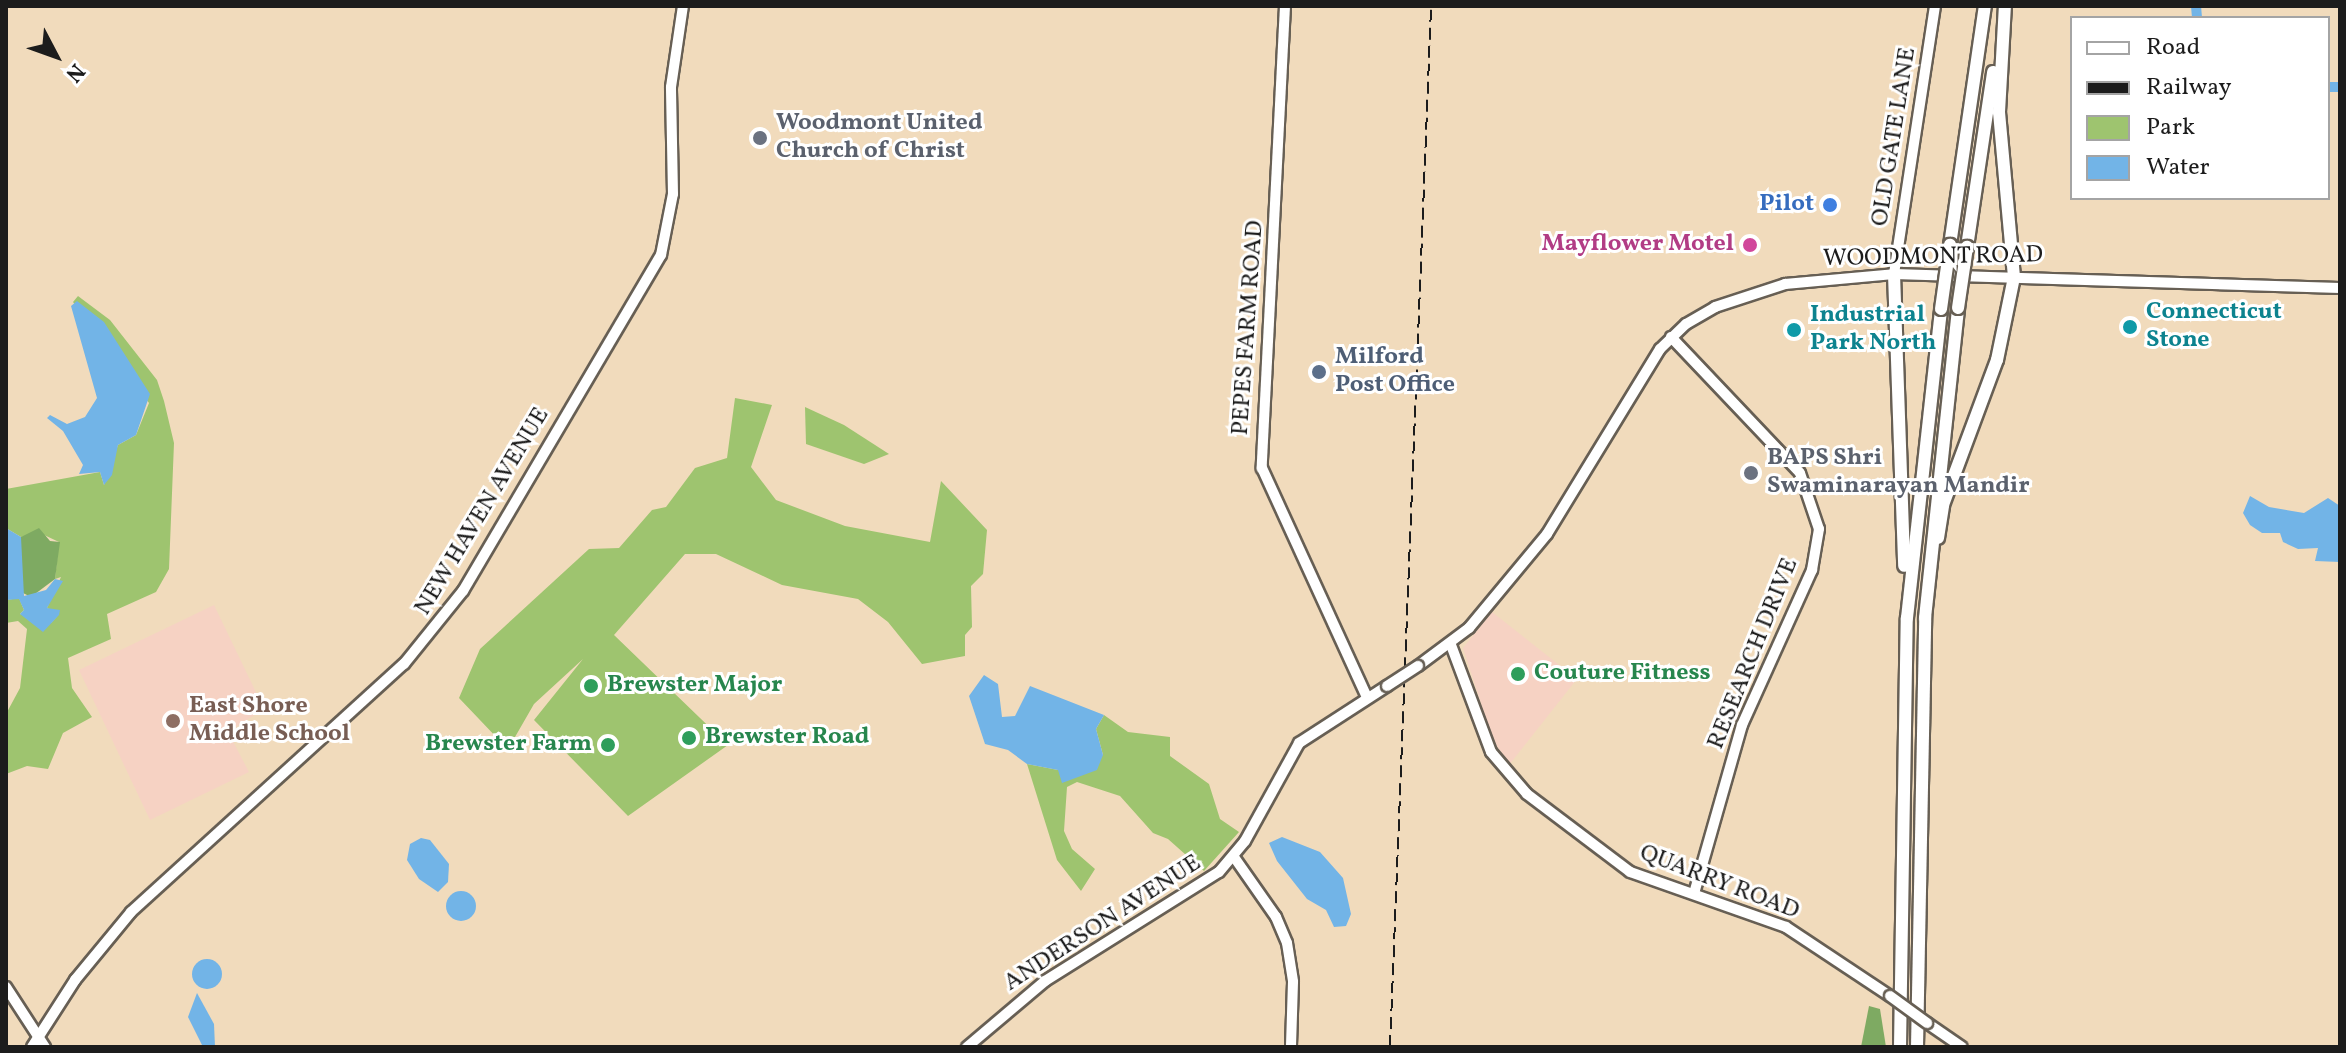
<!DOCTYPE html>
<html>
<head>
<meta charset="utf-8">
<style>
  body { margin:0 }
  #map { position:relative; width:2346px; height:1053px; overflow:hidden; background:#f1dbbc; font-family:Vollkorn,serif }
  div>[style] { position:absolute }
  .built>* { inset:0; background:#f6d2c3 }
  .green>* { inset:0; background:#9ec46f }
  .forest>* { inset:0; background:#7eaa62 }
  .water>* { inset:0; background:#72b4e7 }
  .round { border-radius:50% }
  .river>* { height:10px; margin:-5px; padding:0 5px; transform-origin:5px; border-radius:5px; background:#72b4e7 }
  .roads { filter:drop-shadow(2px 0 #675f54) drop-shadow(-2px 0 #675f54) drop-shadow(0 2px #675f54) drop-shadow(0 -2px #675f54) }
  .secondary>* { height:10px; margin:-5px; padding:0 5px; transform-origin:5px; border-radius:5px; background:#fff }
  .highway>* { height:12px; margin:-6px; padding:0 6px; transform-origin:6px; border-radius:6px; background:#fff }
  .rail>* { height:2px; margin-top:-1px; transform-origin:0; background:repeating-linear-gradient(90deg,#1c1c1c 0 12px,transparent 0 18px) }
  .bridges { filter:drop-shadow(2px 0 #675f54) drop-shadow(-2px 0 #675f54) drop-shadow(0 2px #675f54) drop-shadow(0 -2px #675f54) }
  .secondary-bridge>* { height:10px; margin:-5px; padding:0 5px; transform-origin:5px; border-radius:5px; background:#fff }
  .highway-bridge>* { height:12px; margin:-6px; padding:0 6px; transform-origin:6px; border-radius:6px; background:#fff }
  .dots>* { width:22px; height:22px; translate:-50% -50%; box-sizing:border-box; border:4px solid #fff; border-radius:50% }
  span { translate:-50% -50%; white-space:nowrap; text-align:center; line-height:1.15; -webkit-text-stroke:6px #fff; paint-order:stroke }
  .worship-label { font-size:24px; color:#5b616d; font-weight:700 }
  .left { translate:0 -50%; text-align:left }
  .street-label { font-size:24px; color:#1c1c1c }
  .shop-label { font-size:24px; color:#366cbe; font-weight:700 }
  .right { translate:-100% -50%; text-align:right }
  .hotel-label { font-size:24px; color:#b23c85; font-weight:700 }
  .culture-label { font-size:24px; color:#0d838f; font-weight:700 }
  .service-label { font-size:24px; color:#4e5e75; font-weight:700 }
  .leisure-label { font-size:24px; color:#27864d; font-weight:700 }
  .education-label { font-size:24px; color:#785e54; font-weight:700 }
  .frame { position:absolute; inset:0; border:8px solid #1c1c1c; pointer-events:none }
  .legend { position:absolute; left:2070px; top:16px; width:260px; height:184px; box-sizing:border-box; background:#fff; border:2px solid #a4a4a4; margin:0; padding:10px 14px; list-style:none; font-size:24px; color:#1c1c1c }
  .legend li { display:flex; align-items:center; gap:16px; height:40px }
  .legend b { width:40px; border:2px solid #a4a4a4 }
  .north { position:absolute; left:16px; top:16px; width:80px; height:80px; -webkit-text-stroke:6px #fff; paint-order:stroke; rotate:131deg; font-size:22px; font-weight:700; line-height:32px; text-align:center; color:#1c1c1c }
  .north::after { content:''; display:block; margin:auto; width:28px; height:36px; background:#1c1c1c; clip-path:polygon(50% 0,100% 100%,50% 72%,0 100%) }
</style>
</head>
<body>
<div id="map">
  <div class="built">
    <i style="clip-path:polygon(214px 605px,264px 709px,228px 732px,249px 772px,150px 820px,79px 670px)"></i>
    <i style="clip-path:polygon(1492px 612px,1577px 679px,1509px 765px,1493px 740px,1463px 648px)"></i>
  </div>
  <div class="green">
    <i style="clip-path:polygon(78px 296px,110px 320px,157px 380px,164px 401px,174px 443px,169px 569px,156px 592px,107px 614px,111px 639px,68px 658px,72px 688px,92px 717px,63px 733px,48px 769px,27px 766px,6px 774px,6px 714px,20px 688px,27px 629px,18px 621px,6px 623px,6px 600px,19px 598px,24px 610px,20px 614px,51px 623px,59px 614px,47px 608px,61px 577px,55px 579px,59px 542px,42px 534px,21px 537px,6px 528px,6px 489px,100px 472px,104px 485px,118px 445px,136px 435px,149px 403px,73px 302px)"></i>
    <i style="clip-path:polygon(735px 398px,772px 405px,751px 467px,776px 500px,845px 526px,930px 542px,941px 481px,987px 530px,983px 574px,971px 586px,972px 627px,965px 635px,965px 656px,922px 664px,888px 622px,858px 599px,782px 585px,716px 554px,685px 554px,614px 635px,728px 745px,628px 816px,534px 720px,583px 659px,534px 704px,515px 737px,499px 740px,459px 698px,480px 649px,589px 549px,619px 548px,652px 510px,666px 507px,695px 468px,727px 458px)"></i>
    <i style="clip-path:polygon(805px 407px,844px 425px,889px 454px,864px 464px,806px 444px)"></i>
    <i style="clip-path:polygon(1104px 715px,1128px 732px,1170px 737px,1170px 756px,1209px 784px,1220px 819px,1239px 832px,1204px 871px,1168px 839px,1153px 833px,1120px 796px,1077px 782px,1067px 787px,1064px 831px,1072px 849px,1095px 869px,1081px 891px,1057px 860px,1027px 764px,1058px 770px,1103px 755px,1096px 729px)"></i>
  </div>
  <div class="forest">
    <i style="clip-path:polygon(39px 528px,50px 541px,60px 542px,55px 579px,31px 597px,21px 592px,21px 537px)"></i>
    <i style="clip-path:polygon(1869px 1006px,1880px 1009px,1886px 1047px,1861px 1047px)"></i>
  </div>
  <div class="water">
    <i style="clip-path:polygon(77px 301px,104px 322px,150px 394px,136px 435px,118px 445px,112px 475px,104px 485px,100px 472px,79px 474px,83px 465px,63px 431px,47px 418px,50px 415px,67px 424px,85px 417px,97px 398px,71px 306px)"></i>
    <i style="clip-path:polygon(2250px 496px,2269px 507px,2304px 513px,2328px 498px,2340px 506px,2340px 562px,2315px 561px,2318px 548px,2298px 549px,2283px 542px,2280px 533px,2262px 533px,2250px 525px,2243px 513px)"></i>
    <i style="clip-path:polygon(6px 528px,21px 537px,24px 596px,46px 590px,55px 579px,63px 581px,47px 608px,60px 610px,59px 615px,43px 632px,20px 614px,24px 610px,19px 599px,6px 600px)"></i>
    <i style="clip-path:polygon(984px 675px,998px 684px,1002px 717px,1015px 716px,1030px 686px,1104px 715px,1096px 729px,1103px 755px,1097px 770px,1062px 783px,1058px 770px,1027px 764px,1008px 750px,985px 744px,969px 696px)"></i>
    <i style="clip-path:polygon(1282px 837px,1320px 852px,1343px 878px,1351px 914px,1346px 926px,1334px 927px,1326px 910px,1307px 899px,1277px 861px,1269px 843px)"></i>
    <i style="clip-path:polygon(421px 838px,430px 840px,449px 864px,448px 882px,438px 892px,419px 879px,407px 860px,410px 844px)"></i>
    <i class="round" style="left:446px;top:891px;width:30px;height:30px"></i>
    <i class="round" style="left:192px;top:959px;width:30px;height:30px"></i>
    <i style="clip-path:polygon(197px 993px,214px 1024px,215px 1047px,203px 1047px,188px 1017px)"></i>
  </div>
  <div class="river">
    <i style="left:2196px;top:6px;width:12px;rotate:85deg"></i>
    <i style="left:2328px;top:87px;width:12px"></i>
  </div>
  <div class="roads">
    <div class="secondary">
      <i style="left:1285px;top:6px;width:463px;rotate:92.9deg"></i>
      <i style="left:1262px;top:468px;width:252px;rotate:65.4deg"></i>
      <i style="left:1894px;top:274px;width:271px;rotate:-81.3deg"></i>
      <i style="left:1671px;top:337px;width:187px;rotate:46.5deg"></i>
      <i style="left:1800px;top:473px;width:59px;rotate:71.3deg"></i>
      <i style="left:1819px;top:529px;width:42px;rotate:99.7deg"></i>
      <i style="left:1812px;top:570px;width:170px;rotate:114.3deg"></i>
      <i style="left:1742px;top:725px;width:175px;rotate:105.9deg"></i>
      <i style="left:1451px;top:645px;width:114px;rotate:69.5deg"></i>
      <i style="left:1491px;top:752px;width:55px;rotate:49.4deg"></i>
      <i style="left:1527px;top:794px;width:129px;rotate:37.1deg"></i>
      <i style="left:1630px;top:872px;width:165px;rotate:19.4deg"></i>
      <i style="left:1786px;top:927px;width:125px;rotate:33.6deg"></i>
      <i style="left:1418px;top:666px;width:64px;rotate:-36.7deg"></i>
      <i style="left:1469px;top:628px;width:122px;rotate:-50.3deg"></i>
      <i style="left:1547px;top:534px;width:217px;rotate:-58.6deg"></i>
      <i style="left:1660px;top:349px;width:36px;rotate:-44deg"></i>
      <i style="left:1686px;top:324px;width:34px;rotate:-30deg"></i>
      <i style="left:1715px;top:307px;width:74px;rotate:-18.2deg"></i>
      <i style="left:1785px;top:284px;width:109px;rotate:-5.2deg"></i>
      <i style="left:1894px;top:274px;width:446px;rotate:1.8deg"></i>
      <i style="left:1234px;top:857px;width:73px;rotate:55deg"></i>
      <i style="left:1276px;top:917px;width:28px;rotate:67deg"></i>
      <i style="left:1287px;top:943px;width:39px;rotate:81deg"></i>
      <i style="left:1293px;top:982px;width:65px;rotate:91.8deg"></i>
      <i style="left:6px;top:987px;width:72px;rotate:57deg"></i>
      <i style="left:1927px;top:1023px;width:42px;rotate:34.4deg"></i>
      <i style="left:32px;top:1047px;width:80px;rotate:-57.3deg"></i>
      <i style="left:75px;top:980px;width:88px;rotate:-50.5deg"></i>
      <i style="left:131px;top:912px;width:369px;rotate:-42.3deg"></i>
      <i style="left:404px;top:664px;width:94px;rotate:-51.1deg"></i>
      <i style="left:463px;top:591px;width:390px;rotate:-59.5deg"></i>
      <i style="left:661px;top:255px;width:62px;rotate:-78.9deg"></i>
      <i style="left:673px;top:194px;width:107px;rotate:-91.1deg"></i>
      <i style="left:671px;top:87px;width:82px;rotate:-81.6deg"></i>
      <i style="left:967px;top:1047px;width:102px;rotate:-40.2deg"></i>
      <i style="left:1045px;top:981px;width:205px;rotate:-32.1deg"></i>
      <i style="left:1219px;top:872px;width:40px;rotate:-50deg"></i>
      <i style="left:1245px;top:841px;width:112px;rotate:-61.1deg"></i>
      <i style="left:1299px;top:743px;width:105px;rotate:-32.9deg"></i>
    </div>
    <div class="highway">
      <i style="left:1950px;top:245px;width:242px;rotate:-81.7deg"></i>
      <i style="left:1967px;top:247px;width:177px;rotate:-81.5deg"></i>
      <i style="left:1894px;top:274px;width:292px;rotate:88deg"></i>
      <i style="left:1938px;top:538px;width:33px;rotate:-81deg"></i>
      <i style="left:1943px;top:505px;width:155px;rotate:-69.6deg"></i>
      <i style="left:1997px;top:360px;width:85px;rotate:-78.4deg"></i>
      <i style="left:2014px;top:277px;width:166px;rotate:-95.2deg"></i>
      <i style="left:1999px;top:112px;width:106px;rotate:-86.8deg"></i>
      <i style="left:1900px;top:1047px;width:429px;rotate:-89.1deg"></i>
      <i style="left:1907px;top:618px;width:311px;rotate:-83.7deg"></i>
      <i style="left:1917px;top:1047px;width:429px;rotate:-88.9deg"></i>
      <i style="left:1925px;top:618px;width:312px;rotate:-83.9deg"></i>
    </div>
  </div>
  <div class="rail">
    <i style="left:1390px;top:1047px;width:1042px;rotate:-87.74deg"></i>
  </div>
  <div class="bridges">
    <div class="secondary-bridge">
      <i style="left:1387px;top:686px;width:37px;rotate:-33deg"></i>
      <i style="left:1890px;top:996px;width:46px;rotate:36.1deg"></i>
    </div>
    <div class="highway-bridge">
      <i style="left:1958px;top:308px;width:62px;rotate:-81.6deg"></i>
      <i style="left:1941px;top:309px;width:65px;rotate:-82deg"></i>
    </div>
  </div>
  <div class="dots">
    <i style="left:760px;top:138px;background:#6b7280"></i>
    <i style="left:1830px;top:205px;background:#3f7fe0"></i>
    <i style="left:1750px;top:245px;background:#d1479c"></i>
    <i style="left:2130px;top:327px;background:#0f9aa8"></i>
    <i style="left:1794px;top:330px;background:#0f9aa8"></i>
    <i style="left:1319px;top:372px;background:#5c6f8a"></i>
    <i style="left:1751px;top:473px;background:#6b7280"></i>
    <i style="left:1518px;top:674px;background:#2e9e5b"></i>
    <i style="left:591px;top:686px;background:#2e9e5b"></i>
    <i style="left:173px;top:721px;background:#8d6e63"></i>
    <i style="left:689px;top:738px;background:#2e9e5b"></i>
    <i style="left:608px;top:745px;background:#2e9e5b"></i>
  </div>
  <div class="worship-label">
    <span class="left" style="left:776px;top:138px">Woodmont United<br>Church of Christ</span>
    <span class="left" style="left:1767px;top:473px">BAPS Shri<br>Swaminarayan Mandir</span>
  </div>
  <div class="street-label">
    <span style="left:1895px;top:137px;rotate:-81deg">OLD GATE LANE</span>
    <span style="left:1933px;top:258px;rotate:-1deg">WOODMONT ROAD</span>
    <span style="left:1249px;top:328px;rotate:-86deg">PEPES FARM ROAD</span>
    <span style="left:483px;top:512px;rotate:-59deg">NEW HAVEN AVENUE</span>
    <span style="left:1754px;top:654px;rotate:-68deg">RESEARCH DRIVE</span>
    <span style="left:1719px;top:883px;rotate:21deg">QUARRY ROAD</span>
    <span style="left:1103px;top:924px;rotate:-33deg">ANDERSON AVENUE</span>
  </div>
  <div class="shop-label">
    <span class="right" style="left:1814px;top:205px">Pilot</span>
  </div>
  <div class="hotel-label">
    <span class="right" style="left:1734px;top:245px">Mayflower Motel</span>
  </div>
  <div class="culture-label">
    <span class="left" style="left:2146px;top:327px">Connecticut<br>Stone</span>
    <span class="left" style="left:1810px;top:330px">Industrial<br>Park North</span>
  </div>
  <div class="service-label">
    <span class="left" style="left:1335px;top:372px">Milford<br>Post Office</span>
  </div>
  <div class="leisure-label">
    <span class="left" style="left:1534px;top:674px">Couture Fitness</span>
    <span class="left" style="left:607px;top:686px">Brewster Major</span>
    <span class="left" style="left:705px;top:738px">Brewster Road</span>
    <span class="right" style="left:592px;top:745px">Brewster Farm</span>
  </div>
  <div class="education-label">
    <span class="left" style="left:189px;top:721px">East Shore<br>Middle School</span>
  </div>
  <div class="frame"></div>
  <ul class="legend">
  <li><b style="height:10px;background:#fff"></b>Road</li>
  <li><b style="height:10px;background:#1c1c1c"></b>Railway</li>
  <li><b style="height:22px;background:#9ec46f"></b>Park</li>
  <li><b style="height:22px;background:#72b4e7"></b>Water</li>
  </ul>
  <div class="north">N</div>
</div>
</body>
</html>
